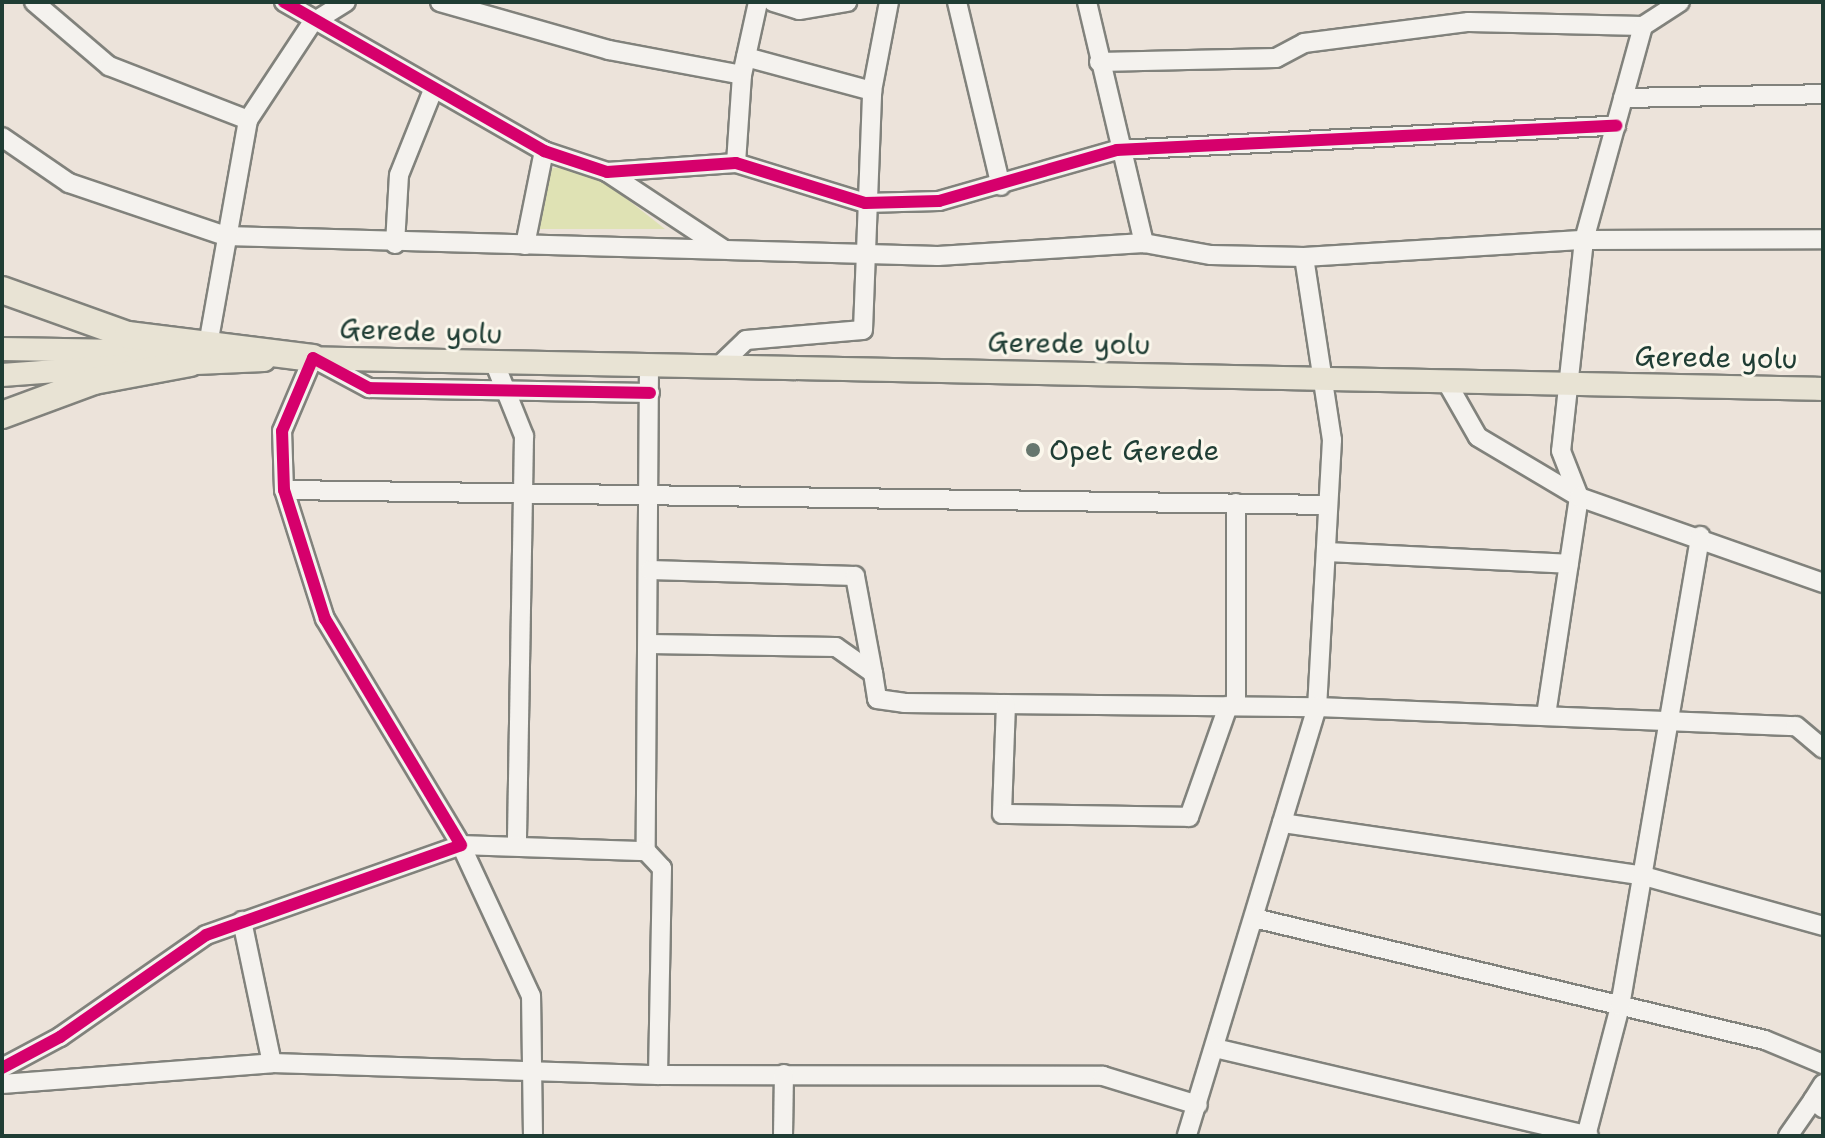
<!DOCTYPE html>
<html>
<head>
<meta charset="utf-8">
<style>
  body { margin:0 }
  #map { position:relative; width:1825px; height:1138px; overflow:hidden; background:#ece3da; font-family:"Shantell Sans",sans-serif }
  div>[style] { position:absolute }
  .green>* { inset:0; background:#dfe2b4 }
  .roads { filter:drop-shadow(2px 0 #81827c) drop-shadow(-2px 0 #81827c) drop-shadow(0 2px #81827c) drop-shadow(0 -2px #81827c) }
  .minor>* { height:18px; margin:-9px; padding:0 9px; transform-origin:9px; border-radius:9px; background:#f4f2ee }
  .major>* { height:22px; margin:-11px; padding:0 11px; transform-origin:11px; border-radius:11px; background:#e8e3d4 }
  .highway>* { height:26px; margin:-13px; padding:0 13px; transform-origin:13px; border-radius:13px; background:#e8e3d4 }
  .cycleway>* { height:12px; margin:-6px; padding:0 6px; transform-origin:6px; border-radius:6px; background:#d6006c }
  .dots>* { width:22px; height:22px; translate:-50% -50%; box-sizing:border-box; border:4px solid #fbf7ec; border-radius:50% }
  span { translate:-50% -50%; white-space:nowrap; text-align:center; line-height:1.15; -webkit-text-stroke:6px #fbf7ec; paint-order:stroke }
  .street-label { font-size:28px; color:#1f3d34 }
  .poi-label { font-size:28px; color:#1f3d34 }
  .left { translate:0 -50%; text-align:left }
  .frame { position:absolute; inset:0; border:4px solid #1f3d34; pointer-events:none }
</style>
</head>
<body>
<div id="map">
  <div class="green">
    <i style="clip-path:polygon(566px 167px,599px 177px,665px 229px,537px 229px,552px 168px)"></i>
  </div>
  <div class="roads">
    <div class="minor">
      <i style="left:34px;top:2px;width:99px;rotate:40.5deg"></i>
      <i style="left:109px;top:66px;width:149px;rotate:21.2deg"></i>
      <i style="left:284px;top:2px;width:300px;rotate:29.8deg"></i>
      <i style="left:544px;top:151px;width:66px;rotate:18.4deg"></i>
      <i style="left:607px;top:172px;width:129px;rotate:-4deg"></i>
      <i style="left:736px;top:163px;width:135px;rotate:17.2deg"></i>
      <i style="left:865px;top:203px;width:74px;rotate:-1.5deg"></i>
      <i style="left:939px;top:201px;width:185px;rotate:-16deg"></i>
      <i style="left:1117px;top:150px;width:500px;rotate:-2.8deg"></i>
      <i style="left:440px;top:2px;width:176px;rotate:15.9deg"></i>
      <i style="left:609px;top:50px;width:135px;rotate:10.6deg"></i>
      <i style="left:773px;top:2px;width:27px;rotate:17deg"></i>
      <i style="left:799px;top:10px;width:49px;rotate:-9.5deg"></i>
      <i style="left:957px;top:2px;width:189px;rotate:76.6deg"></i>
      <i style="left:1087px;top:2px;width:248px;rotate:76.7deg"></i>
      <i style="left:1144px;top:243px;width:68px;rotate:10.2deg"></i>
      <i style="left:1211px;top:255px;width:93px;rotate:1.2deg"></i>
      <i style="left:1304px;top:257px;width:185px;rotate:81.3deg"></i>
      <i style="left:1332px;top:440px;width:267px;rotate:93.2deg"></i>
      <i style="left:1317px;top:707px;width:448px;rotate:106.9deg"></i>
      <i style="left:1643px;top:26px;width:44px;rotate:-33deg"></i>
      <i style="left:746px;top:57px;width:131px;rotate:15.1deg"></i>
      <i style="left:1099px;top:62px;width:177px;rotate:-1.3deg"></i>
      <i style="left:1276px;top:58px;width:32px;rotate:-28deg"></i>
      <i style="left:1304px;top:43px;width:166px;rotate:-7.3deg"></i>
      <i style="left:1469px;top:22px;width:174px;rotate:1.3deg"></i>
      <i style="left:1643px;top:26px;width:222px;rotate:105.4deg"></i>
      <i style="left:1584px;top:240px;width:212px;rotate:96.2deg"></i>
      <i style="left:1561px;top:451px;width:49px;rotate:68.6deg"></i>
      <i style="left:1579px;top:497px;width:221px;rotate:98.6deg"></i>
      <i style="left:1623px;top:98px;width:200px;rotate:-1.1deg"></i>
      <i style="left:2px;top:137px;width:81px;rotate:34.5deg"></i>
      <i style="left:69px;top:183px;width:166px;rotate:18.7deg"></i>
      <i style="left:226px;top:236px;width:712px;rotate:1.61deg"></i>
      <i style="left:938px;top:256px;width:206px;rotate:-3.6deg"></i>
      <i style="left:736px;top:163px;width:88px;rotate:-86.1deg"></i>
      <i style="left:742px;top:75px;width:75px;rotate:-77.6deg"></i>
      <i style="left:607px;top:172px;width:138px;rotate:33.5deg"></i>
      <i style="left:395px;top:244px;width:69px;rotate:-86.7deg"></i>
      <i style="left:399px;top:175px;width:92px;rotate:-68.2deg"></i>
      <i style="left:525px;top:245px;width:96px;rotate:-78.6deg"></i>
      <i style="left:1304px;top:257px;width:281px;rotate:-3.5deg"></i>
      <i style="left:1584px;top:240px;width:239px;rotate:-0.2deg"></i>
      <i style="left:206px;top:356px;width:240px;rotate:-79.9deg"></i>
      <i style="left:248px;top:120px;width:116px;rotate:-56.6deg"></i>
      <i style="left:312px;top:23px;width:40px;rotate:-32deg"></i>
      <i style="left:495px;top:364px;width:78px;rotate:68.1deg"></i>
      <i style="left:524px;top:436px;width:409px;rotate:91deg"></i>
      <i style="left:649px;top:365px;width:486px;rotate:90.4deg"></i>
      <i style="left:646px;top:851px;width:23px;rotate:47deg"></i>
      <i style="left:662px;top:868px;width:207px;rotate:91.1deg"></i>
      <i style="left:718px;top:367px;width:39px;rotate:-44deg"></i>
      <i style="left:746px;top:340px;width:117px;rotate:-4.9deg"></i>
      <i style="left:863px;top:330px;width:239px;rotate:-87.8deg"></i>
      <i style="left:872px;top:91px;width:91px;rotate:-79.2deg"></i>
      <i style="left:1446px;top:381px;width:64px;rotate:60.3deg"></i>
      <i style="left:1478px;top:437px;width:117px;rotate:30.7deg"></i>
      <i style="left:1579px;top:497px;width:259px;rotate:19.4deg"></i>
      <i style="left:284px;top:490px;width:1044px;rotate:0.82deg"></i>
      <i style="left:1326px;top:552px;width:243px;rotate:2.8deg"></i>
      <i style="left:650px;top:570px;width:205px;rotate:1.7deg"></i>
      <i style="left:855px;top:576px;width:99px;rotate:79.5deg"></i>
      <i style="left:649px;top:644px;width:187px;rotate:0.9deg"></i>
      <i style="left:836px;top:647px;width:45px;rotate:35.1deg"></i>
      <i style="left:873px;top:673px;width:26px;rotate:81deg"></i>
      <i style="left:877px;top:699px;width:27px;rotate:8deg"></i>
      <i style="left:904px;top:703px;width:413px;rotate:0.6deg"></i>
      <i style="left:1317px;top:707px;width:479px;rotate:2.3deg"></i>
      <i style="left:1796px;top:726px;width:35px;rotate:40deg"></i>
      <i style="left:1006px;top:704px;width:110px;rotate:92.1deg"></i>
      <i style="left:1002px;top:814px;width:187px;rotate:0.9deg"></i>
      <i style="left:1189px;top:817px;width:118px;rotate:-70.6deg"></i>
      <i style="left:1236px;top:706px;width:203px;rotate:-90deg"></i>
      <i style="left:1282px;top:823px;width:366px;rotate:8.3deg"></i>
      <i style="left:1644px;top:876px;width:186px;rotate:15.6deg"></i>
      <i style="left:1254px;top:918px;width:525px;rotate:13.43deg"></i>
      <i style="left:1765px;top:1040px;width:63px;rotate:22.5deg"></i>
      <i style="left:242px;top:921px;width:145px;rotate:78.1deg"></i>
      <i style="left:1215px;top:1048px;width:384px;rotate:13.2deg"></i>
      <i style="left:2px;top:1068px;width:66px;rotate:-28.1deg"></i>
      <i style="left:60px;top:1037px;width:178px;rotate:-34.9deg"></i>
      <i style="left:206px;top:935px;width:270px;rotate:-19.4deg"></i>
      <i style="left:461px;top:845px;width:264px;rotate:-121deg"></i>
      <i style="left:325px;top:619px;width:135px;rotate:-107.6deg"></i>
      <i style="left:284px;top:490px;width:59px;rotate:-91.9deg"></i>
      <i style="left:282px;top:431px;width:79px;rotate:-67deg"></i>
      <i style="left:313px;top:358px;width:64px;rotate:28.2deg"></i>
      <i style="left:369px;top:388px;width:281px;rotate:1deg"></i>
      <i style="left:2px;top:1084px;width:271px;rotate:-4.4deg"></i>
      <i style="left:272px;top:1063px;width:386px;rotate:1.8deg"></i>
      <i style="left:658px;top:1075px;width:445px;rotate:0.1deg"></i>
      <i style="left:1103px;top:1076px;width:99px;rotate:17deg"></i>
      <i style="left:1823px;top:1084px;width:19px;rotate:122deg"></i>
      <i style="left:1813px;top:1100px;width:13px;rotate:39deg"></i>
      <i style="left:533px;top:1136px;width:140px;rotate:-90.8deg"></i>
      <i style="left:531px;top:996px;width:166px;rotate:-114.9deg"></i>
      <i style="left:461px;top:845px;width:185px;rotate:1.9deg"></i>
      <i style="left:783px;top:1136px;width:62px;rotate:-89.1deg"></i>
      <i style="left:1586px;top:1136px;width:134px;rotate:-75.3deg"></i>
      <i style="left:1620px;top:1006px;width:477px;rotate:-80.3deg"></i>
      <i style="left:1788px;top:1136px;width:44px;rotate:-55.2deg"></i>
    </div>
    <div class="major">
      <i style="left:2px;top:349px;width:184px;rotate:0.9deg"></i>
      <i style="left:297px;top:358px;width:1526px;rotate:1.16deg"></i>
      <i style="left:174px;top:364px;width:90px;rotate:-2.5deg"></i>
      <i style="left:2px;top:375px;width:122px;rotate:-4.2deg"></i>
    </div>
    <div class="highway">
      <i style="left:2px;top:290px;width:134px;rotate:19.7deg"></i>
      <i style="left:128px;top:335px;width:186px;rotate:7.1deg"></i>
      <i style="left:2px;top:415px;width:98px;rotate:-20.3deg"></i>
      <i style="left:94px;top:381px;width:98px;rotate:-10.6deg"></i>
    </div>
  </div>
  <div class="cycleway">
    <i style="left:284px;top:2px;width:300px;rotate:29.8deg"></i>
    <i style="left:544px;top:151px;width:66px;rotate:18.4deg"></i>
    <i style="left:607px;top:172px;width:129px;rotate:-4deg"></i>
    <i style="left:736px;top:163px;width:135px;rotate:17.2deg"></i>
    <i style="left:865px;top:203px;width:74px;rotate:-1.5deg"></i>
    <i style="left:939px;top:201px;width:185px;rotate:-16deg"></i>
    <i style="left:1117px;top:150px;width:500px;rotate:-2.8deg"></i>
    <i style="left:2px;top:1068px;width:66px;rotate:-28.1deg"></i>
    <i style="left:60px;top:1037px;width:178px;rotate:-34.9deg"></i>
    <i style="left:206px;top:935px;width:270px;rotate:-19.4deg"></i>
    <i style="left:461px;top:845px;width:264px;rotate:-121deg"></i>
    <i style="left:325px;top:619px;width:135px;rotate:-107.6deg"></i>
    <i style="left:284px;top:490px;width:59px;rotate:-91.9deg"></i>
    <i style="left:282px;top:431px;width:79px;rotate:-67deg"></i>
    <i style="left:313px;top:358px;width:64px;rotate:28.2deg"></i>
    <i style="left:369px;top:388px;width:281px;rotate:1deg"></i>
  </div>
  <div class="dots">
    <i style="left:1033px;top:450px;background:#67776e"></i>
  </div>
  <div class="street-label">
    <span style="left:421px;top:331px;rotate:2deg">Gerede yolu</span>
    <span style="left:1069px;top:343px;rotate:1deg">Gerede yolu</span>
    <span style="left:1716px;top:357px;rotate:1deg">Gerede yolu</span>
  </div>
  <div class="poi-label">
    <span class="left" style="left:1049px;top:450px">Opet Gerede</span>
  </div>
  <div class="frame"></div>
</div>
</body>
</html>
